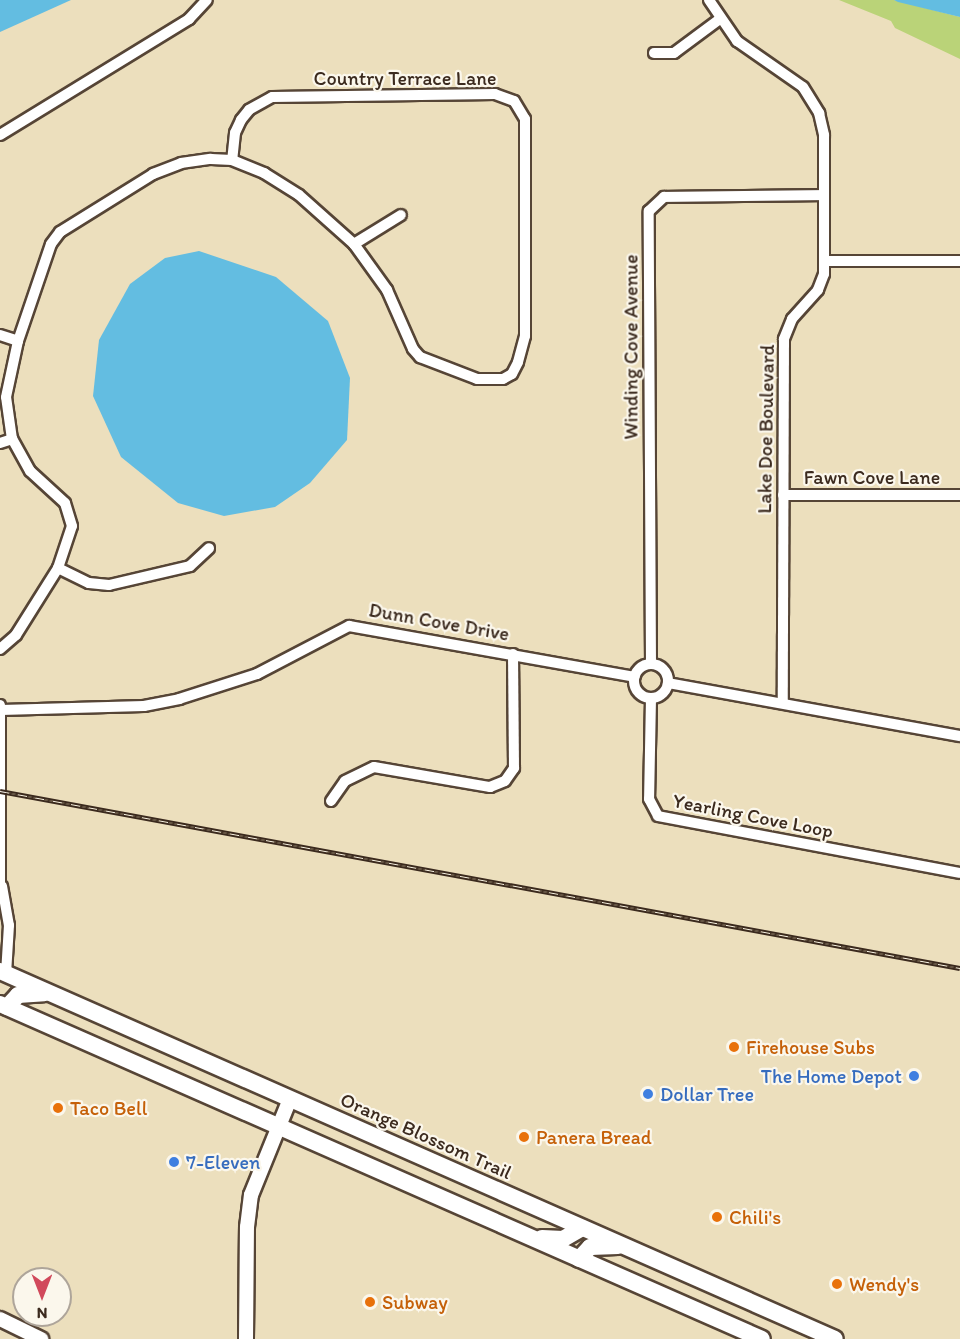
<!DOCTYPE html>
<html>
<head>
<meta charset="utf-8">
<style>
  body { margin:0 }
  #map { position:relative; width:960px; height:1339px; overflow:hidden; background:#ecdfbd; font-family:Itim,sans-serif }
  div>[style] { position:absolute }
  .green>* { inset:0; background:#bad378 }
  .water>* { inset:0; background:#63bde1 }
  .roads { filter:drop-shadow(2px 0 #564536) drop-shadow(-2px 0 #564536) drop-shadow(0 2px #564536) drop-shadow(0 -2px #564536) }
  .street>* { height:10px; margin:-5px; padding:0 5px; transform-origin:5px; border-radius:5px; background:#fff }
  .street>.ring { margin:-5px; padding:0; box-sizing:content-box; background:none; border:10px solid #fff; border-radius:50% }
  .secondary>* { height:14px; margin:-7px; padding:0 7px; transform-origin:7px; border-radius:7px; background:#fff }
  .primary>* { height:16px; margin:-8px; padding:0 8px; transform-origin:8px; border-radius:8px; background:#fff }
  .rail>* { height:5px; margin-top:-2.5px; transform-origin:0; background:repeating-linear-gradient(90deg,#fbf7ec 0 9px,#3b2a1e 0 18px); box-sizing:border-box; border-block:2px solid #3b2a1e }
  .dots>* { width:16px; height:16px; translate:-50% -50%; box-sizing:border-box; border:3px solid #fbf7ec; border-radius:50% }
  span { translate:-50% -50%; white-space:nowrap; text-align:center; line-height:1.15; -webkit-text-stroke:4.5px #fbf7ec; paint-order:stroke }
  .street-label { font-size:20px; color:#3b2a1e }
  .food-label { font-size:20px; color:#c56008 }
  .left { translate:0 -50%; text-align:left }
  .shop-label { font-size:20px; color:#366cbe }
  .right { translate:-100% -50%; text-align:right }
  .north { position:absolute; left:12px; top:1267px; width:60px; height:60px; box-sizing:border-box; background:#fbf7ec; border:2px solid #aea59a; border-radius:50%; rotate:180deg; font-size:16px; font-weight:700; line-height:24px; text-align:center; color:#3b2a1e }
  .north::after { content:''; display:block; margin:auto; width:21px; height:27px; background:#d1495b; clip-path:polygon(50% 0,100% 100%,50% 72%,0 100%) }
</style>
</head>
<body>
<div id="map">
  <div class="green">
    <i style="clip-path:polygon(839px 0,894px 0,960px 17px,960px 59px,895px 28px,891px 21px)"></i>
  </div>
  <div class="water">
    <i style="clip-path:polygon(0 0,71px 0,0 32px)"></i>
    <i style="clip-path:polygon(894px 0,960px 0,960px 17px,898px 2px)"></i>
    <i style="clip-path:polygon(199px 251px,276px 277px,328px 321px,350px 378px,347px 440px,310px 483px,275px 507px,224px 516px,178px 503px,121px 457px,93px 396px,99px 340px,130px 284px,165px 258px)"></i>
  </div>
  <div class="roads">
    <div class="street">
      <i style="left:709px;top:0;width:50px;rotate:55.7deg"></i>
      <i style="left:737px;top:41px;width:80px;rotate:34.9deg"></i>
      <i style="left:803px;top:87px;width:31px;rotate:58deg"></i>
      <i style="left:819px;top:113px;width:23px;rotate:77deg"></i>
      <i style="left:824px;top:135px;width:139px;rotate:90deg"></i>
      <i style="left:824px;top:274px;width:17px;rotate:111deg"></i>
      <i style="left:818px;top:290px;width:39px;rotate:132deg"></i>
      <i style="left:792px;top:319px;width:22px;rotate:112deg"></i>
      <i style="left:784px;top:339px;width:364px;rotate:90.2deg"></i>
      <i style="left:654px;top:53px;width:20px"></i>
      <i style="left:674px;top:53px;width:57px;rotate:-36.5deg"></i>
      <i style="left:0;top:135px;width:222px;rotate:-31.5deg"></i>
      <i style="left:189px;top:19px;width:26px;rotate:-47deg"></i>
      <i style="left:354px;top:244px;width:55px;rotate:-31.7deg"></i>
      <i style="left:824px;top:261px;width:136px"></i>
      <i style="left:0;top:335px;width:19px;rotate:18deg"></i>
      <i style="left:0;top:443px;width:13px;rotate:-18deg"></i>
      <i style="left:783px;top:495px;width:177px"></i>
      <i style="left:58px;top:568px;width:34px;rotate:26deg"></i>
      <i style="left:89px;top:583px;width:20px;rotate:6deg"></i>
      <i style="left:109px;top:585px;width:83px;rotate:-13.2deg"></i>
      <i style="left:190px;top:566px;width:26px;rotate:-43deg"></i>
      <i style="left:0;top:649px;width:21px;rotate:-41deg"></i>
      <i style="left:16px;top:635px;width:79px;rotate:-57.9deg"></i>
      <i style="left:58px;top:568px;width:44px;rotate:-71.6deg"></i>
      <i style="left:72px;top:526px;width:24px;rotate:-107deg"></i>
      <i style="left:65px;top:503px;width:47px;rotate:-137.6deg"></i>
      <i style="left:30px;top:471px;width:37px;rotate:-119deg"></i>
      <i style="left:12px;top:439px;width:42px;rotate:-98.1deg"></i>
      <i style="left:6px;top:397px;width:57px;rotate:-77.9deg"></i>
      <i style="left:18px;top:341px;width:102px;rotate:-71.2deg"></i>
      <i style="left:51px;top:244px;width:15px;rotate:-53deg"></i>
      <i style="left:60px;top:232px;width:110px;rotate:-31.9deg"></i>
      <i style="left:153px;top:174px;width:30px;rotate:-21deg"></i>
      <i style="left:181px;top:163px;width:30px;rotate:-8deg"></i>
      <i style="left:211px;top:159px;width:21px;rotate:3deg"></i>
      <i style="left:232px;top:160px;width:35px;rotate:22deg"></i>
      <i style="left:264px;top:173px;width:41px;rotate:32.2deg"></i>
      <i style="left:299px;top:195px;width:74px;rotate:41.7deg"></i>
      <i style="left:354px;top:244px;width:57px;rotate:54.3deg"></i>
      <i style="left:387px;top:290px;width:64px;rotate:66.2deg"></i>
      <i style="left:413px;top:349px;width:11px;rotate:49deg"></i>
      <i style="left:420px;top:357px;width:61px;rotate:21.1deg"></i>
      <i style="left:477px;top:379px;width:26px"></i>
      <i style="left:503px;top:379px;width:10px;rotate:-29deg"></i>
      <i style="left:512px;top:374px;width:13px;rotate:-63deg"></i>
      <i style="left:518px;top:362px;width:27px;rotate:-75deg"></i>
      <i style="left:525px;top:336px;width:217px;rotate:-90deg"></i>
      <i style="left:525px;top:119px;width:21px;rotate:-121deg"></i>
      <i style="left:514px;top:101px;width:20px;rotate:-160deg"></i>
      <i style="left:495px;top:94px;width:223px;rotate:179.2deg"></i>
      <i style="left:272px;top:97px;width:26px;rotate:151deg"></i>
      <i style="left:249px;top:110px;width:13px;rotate:129deg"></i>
      <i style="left:241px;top:120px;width:14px;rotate:115deg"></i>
      <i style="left:235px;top:133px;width:27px;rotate:96deg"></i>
      <i style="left:651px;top:664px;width:453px;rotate:-90.3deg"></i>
      <i style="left:649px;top:211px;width:21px;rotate:-43deg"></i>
      <i style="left:664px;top:197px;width:160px;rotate:-0.7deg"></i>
      <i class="ring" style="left:634px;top:664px;width:24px;height:24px"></i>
      <i style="left:668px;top:683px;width:297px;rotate:10.3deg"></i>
      <i style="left:651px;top:698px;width:101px;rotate:91.1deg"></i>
      <i style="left:649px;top:799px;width:19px;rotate:62deg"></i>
      <i style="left:658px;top:816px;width:307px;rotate:10.7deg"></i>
      <i style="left:1px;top:710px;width:143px;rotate:-1.6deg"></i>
      <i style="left:144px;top:706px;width:36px;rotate:-11deg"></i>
      <i style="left:179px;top:699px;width:82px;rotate:-17.8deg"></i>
      <i style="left:257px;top:674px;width:104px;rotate:-27.6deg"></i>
      <i style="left:349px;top:626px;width:290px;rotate:10.1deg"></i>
      <i style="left:331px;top:801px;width:24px;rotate:-55deg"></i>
      <i style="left:345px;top:781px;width:32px;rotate:-26deg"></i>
      <i style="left:374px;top:767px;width:118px;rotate:9.8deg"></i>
      <i style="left:490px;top:787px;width:16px;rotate:-22deg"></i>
      <i style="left:505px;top:781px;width:16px;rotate:-55deg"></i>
      <i style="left:514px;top:768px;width:114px;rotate:-90.5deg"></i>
      <i style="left:2px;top:886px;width:40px;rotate:80deg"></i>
      <i style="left:9px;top:925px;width:49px;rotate:93.5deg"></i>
      <i style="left:0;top:893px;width:188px;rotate:-90deg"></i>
    </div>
    <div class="secondary">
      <i style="left:0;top:1319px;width:46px;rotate:26deg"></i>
      <i style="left:246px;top:1339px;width:112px;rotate:-89.5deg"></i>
      <i style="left:247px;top:1227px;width:32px;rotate:-83deg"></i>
      <i style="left:251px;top:1195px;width:104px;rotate:-67.9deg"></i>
    </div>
    <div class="primary">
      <i style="left:0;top:971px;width:912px;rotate:23.78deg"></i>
      <i style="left:0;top:1004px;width:832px;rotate:23.73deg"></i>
      <i style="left:7px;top:1007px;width:16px;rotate:-47deg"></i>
      <i style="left:18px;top:995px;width:26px;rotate:-4deg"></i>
      <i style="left:542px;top:1238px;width:21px;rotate:3deg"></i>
      <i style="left:563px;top:1239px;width:22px;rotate:-30deg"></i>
      <i style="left:579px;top:1259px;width:16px;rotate:-47deg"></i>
      <i style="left:590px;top:1247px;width:28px;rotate:-2deg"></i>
    </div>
  </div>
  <div class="rail">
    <i style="left:0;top:791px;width:976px;rotate:10.45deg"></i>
  </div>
  <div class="dots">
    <i style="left:734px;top:1047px;background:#e8710a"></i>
    <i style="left:914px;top:1076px;background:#3f7fe0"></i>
    <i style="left:648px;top:1094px;background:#3f7fe0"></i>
    <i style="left:58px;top:1108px;background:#e8710a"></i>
    <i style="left:524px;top:1137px;background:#e8710a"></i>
    <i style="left:174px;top:1162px;background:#3f7fe0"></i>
    <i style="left:717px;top:1217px;background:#e8710a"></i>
    <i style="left:837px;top:1284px;background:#e8710a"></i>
    <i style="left:370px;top:1302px;background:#e8710a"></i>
  </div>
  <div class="street-label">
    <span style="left:405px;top:78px">Country Terrace Lane</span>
    <span style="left:631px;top:347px;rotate:-90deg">Winding Cove Avenue</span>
    <span style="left:766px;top:429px;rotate:-89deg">Lake Doe Boulevard</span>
    <span style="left:872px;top:477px">Fawn Cove Lane</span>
    <span style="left:439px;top:622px;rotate:10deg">Dunn Cove Drive</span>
    <span style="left:753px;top:816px;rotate:11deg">Yearling Cove Loop</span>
    <span style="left:426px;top:1136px;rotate:24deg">Orange Blossom Trail</span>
  </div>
  <div class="food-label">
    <span class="left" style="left:746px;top:1047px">Firehouse Subs</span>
    <span class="left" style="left:70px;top:1108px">Taco Bell</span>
    <span class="left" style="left:536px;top:1137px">Panera Bread</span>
    <span class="left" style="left:729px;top:1217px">Chili's</span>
    <span class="left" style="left:849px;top:1284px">Wendy's</span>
    <span class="left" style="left:382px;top:1302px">Subway</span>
  </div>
  <div class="shop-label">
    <span class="right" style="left:902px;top:1076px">The Home Depot</span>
    <span class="left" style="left:660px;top:1094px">Dollar Tree</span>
    <span class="left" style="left:186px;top:1162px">7-Eleven</span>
  </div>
  <div class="north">N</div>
</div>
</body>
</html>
